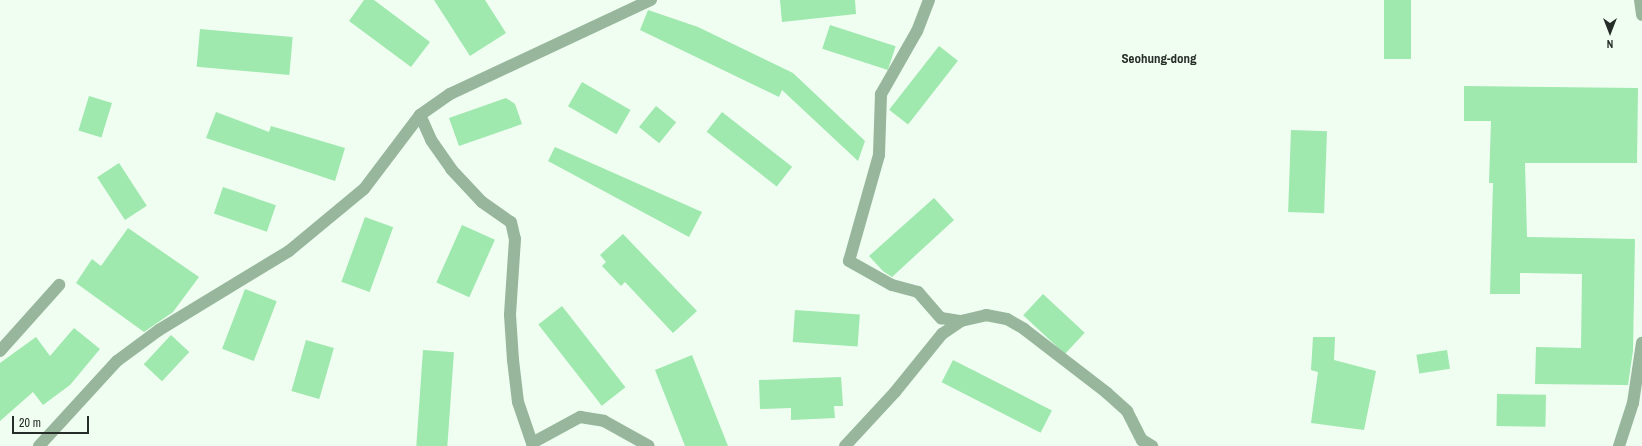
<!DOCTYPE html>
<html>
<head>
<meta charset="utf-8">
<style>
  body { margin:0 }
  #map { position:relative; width:1642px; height:446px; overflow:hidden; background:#effef1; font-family:"Archivo Narrow",sans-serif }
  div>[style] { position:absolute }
  .building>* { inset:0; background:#9fe8ae; transform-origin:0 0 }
  .street>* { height:12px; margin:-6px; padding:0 6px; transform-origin:6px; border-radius:6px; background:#97b69c }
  span { translate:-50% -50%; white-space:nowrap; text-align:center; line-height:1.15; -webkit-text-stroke:3.5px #effef1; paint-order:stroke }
  .quarter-label { font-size:13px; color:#262c27; font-weight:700 }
  .north { position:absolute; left:1590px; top:12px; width:40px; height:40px; -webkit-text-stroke:3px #effef1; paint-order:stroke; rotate:180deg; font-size:11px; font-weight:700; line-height:16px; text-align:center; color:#262c27 }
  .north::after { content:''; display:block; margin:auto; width:14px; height:18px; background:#262c27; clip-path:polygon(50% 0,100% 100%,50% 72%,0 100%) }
  .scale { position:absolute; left:12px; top:416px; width:77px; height:18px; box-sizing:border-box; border:2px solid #262c27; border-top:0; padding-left:5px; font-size:12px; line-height:14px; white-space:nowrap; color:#262c27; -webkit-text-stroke:3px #effef1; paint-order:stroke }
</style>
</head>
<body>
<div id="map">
  <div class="building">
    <i style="clip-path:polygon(364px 0,374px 0,430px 42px,411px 67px,349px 21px)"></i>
    <i style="clip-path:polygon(434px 0,485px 0,506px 33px,470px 56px)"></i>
    <i style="clip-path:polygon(780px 0,855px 0,856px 14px,782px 22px)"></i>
    <i style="left:1384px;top:0;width:27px;height:59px"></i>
    <i style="clip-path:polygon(648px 10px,698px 27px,793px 73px,865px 141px,858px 161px,782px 90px,779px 97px,640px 30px)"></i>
    <i style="left:830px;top:25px;width:69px;height:25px;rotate:18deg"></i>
    <i style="left:200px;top:29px;width:93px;height:38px;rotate:5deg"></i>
    <i style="left:939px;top:46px;width:24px;height:81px;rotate:38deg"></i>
    <i style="left:582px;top:82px;width:56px;height:28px;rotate:30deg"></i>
    <i style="clip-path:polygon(1464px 86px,1638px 88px,1637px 163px,1525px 163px,1527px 237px,1635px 239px,1633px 351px,1628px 385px,1535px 384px,1536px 347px,1581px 348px,1582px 274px,1520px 273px,1520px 294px,1490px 294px,1493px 183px,1489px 183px,1491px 121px,1464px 121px)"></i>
    <i style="left:89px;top:96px;width:24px;height:36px;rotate:17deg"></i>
    <i style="clip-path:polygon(506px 98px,515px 104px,522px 124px,459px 146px,449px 118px)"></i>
    <i style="left:656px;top:106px;width:26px;height:27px;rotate:39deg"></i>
    <i style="clip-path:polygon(216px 112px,269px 132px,271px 126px,345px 148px,335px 181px,206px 138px)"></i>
    <i style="left:722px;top:112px;width:89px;height:25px;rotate:38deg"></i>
    <i style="left:1291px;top:130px;width:36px;height:82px;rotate:2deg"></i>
    <i style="clip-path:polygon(555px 147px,702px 212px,689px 237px,548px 161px)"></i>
    <i style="left:119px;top:163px;width:51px;height:26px;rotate:57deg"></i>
    <i style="left:223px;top:187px;width:56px;height:28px;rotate:19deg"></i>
    <i style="clip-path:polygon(934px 198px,954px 220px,892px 277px,883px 271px,869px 256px)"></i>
    <i style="left:365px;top:217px;width:30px;height:69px;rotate:20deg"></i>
    <i style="left:462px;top:225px;width:36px;height:63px;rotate:24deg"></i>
    <i style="clip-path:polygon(128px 228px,199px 277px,173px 312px,144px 332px,76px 283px,92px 259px,101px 266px)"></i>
    <i style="clip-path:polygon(623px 234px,697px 311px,673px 333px,625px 282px,621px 286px,602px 266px,606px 262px,600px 255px)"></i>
    <i style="left:245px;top:289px;width:34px;height:64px;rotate:21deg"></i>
    <i style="left:1043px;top:294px;width:57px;height:29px;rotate:43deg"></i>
    <i style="left:562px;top:306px;width:103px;height:30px;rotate:52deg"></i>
    <i style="left:795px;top:310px;width:65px;height:32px;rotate:4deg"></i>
    <i style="clip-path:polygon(74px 328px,100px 349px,70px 385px,43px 405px,33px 392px,0 421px,0 363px,36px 337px,50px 356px)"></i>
    <i style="left:171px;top:335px;width:25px;height:40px;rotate:43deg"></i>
    <i style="clip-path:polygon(1313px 337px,1335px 337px,1334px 360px,1376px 371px,1364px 430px,1311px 423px,1318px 372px,1311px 370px)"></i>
    <i style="left:306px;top:340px;width:29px;height:53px;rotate:16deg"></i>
    <i style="left:423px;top:350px;width:31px;height:96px;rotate:4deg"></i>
    <i style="left:1447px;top:350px;width:19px;height:31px;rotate:81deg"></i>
    <i style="clip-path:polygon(692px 355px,709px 398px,728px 446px,685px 446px,655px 370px)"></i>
    <i style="left:953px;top:360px;width:111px;height:25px;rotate:27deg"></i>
    <i style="clip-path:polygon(841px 377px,843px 406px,834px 406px,835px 418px,791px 420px,791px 408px,760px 409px,759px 380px)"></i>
    <i style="left:1497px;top:394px;width:49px;height:32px;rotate:1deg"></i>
  </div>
  <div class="street">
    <i style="left:929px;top:0;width:33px;rotate:111deg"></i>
    <i style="left:917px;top:31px;width:73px;rotate:119.7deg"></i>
    <i style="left:881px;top:94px;width:61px;rotate:91.9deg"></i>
    <i style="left:879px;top:155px;width:110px;rotate:105.8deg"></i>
    <i style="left:849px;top:261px;width:49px;rotate:29.2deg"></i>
    <i style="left:892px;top:285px;width:27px;rotate:15deg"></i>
    <i style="left:918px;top:292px;width:35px;rotate:49deg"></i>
    <i style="left:941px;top:318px;width:20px;rotate:9deg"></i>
    <i style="left:961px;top:321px;width:26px;rotate:-13deg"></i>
    <i style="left:986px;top:315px;width:21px;rotate:11deg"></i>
    <i style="left:1007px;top:319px;width:20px;rotate:30deg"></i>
    <i style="left:1024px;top:329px;width:105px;rotate:37.6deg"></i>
    <i style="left:1107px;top:393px;width:27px;rotate:42deg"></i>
    <i style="left:1127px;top:411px;width:33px;rotate:63deg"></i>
    <i style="left:1142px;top:440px;width:12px;rotate:31deg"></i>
    <i style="left:1640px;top:0;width:15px;rotate:82deg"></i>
    <i style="left:420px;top:115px;width:27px;rotate:66deg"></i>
    <i style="left:431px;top:140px;width:35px;rotate:55deg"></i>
    <i style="left:451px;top:169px;width:45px;rotate:46.8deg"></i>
    <i style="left:482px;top:202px;width:35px;rotate:35deg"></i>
    <i style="left:511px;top:222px;width:17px;rotate:77deg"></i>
    <i style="left:515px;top:239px;width:76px;rotate:93.8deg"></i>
    <i style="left:510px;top:315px;width:45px;rotate:86.2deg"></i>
    <i style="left:513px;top:360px;width:42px;rotate:83.2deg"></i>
    <i style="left:518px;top:402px;width:43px;rotate:71.1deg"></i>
    <i style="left:532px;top:443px;width:55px;rotate:-28.4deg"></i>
    <i style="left:580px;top:417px;width:24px;rotate:9deg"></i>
    <i style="left:604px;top:421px;width:51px;rotate:29.1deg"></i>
    <i style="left:0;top:351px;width:89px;rotate:-48.2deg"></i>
    <i style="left:39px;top:446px;width:115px;rotate:-47.5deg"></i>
    <i style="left:117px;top:361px;width:52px;rotate:-36.4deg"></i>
    <i style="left:159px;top:330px;width:152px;rotate:-31.3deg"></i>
    <i style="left:289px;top:251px;width:97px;rotate:-39.6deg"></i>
    <i style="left:364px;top:189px;width:93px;rotate:-52.9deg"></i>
    <i style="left:420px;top:115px;width:37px;rotate:-35deg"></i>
    <i style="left:450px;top:94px;width:222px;rotate:-25.1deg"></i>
    <i style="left:845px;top:446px;width:74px;rotate:-47.2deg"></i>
    <i style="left:895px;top:392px;width:75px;rotate:-51deg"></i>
    <i style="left:942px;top:334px;width:23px;rotate:-34deg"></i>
    <i style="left:1619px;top:446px;width:45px;rotate:-72deg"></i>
    <i style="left:1633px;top:403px;width:61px;rotate:-81.5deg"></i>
  </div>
  <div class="quarter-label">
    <span style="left:1159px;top:59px">Seohung-dong</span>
  </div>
  <div class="north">N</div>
  <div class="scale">20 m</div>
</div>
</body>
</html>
